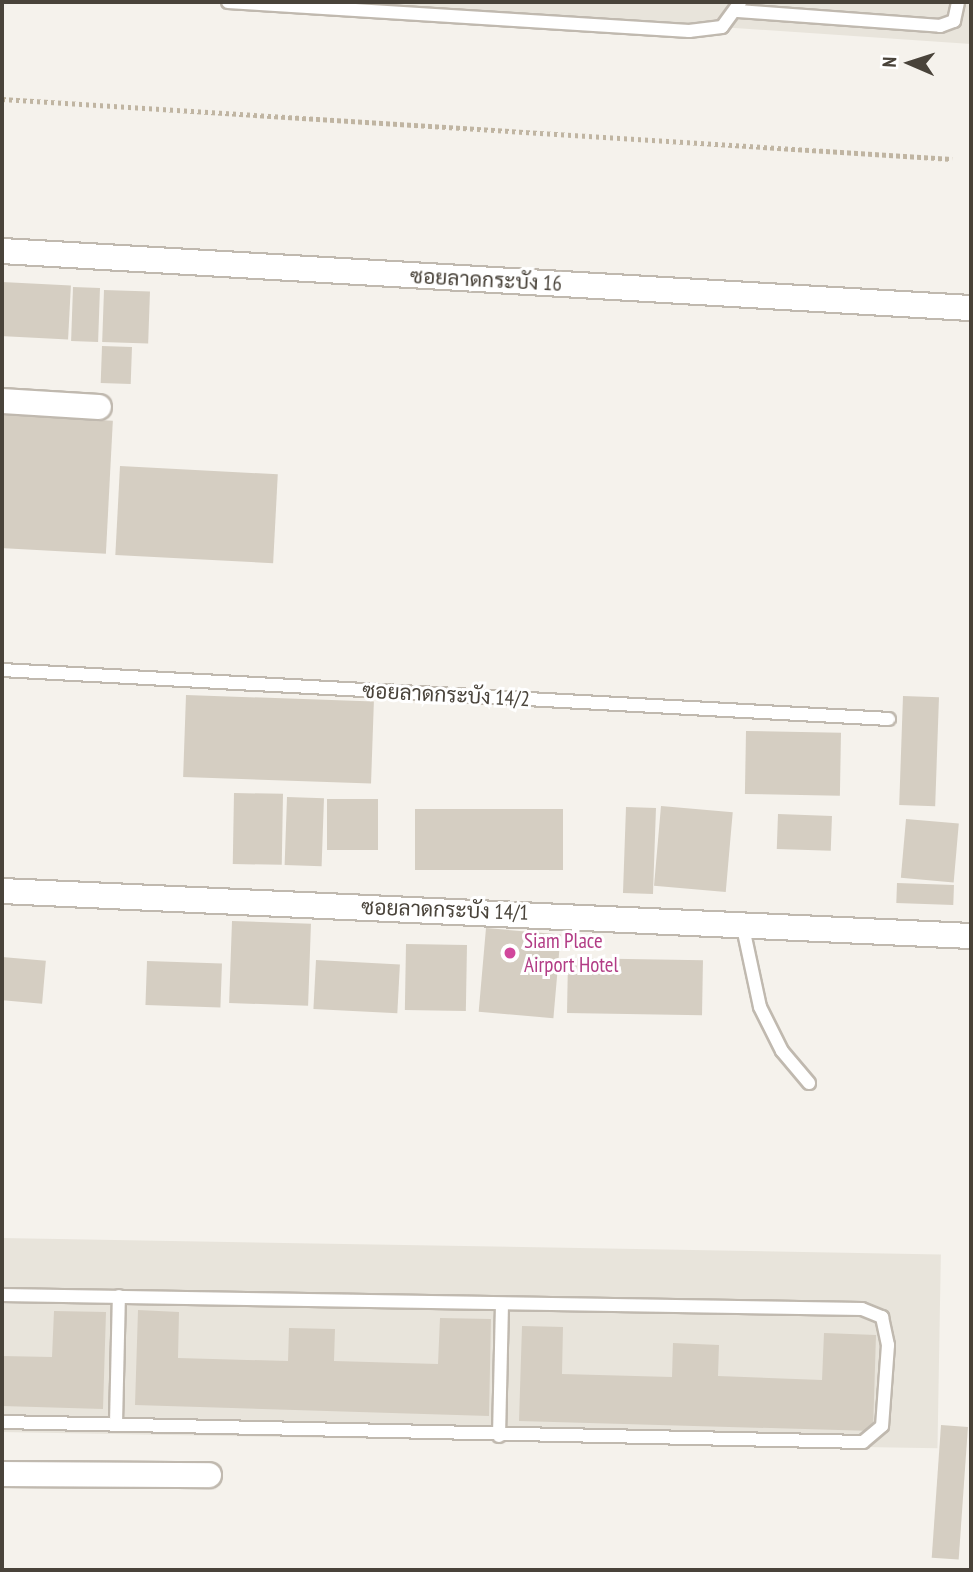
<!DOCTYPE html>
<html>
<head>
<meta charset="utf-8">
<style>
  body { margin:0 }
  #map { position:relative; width:973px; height:1572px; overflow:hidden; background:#f5f2ec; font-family:"PT Sans Narrow",Sarabun,sans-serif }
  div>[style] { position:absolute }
  .residential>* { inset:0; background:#e8e4db; transform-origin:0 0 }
  .building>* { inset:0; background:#d5cec2; transform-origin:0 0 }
  .path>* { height:4.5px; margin-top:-2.25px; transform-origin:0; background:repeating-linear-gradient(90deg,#c0b5a2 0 3.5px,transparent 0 7px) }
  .roads { filter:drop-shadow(2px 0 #c0b9af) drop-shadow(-2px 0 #c0b9af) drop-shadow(0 2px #c0b9af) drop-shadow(0 -2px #c0b9af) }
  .lane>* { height:12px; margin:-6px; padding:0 6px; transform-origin:6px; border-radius:6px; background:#fff }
  .street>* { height:24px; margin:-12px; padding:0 12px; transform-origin:12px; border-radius:12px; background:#fff }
  .dots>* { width:19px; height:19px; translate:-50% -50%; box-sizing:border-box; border:4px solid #fff; border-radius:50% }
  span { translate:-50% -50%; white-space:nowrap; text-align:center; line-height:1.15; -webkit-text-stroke:6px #fff; paint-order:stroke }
  .street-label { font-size:21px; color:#49433a }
  .hotel-label { font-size:21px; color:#b23c85 }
  .left { translate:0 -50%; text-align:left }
  .frame { position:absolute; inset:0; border:4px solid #49433a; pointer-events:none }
  .north { position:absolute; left:875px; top:28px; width:70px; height:70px; -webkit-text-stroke:5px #fff; paint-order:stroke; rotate:273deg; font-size:19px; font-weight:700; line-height:28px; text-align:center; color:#49433a }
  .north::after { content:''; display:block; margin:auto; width:24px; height:32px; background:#49433a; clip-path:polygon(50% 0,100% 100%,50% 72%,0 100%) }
</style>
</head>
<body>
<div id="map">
  <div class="residential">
    <i style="clip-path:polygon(353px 2px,971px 2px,971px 44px)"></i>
    <i style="left:2px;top:1238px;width:939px;height:194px;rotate:1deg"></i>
  </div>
  <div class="building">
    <i style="left:2px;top:282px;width:69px;height:54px;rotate:3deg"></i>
    <i style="left:73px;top:287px;width:27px;height:54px;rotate:2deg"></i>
    <i style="left:104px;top:290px;width:46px;height:52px;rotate:2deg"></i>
    <i style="left:102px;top:346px;width:30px;height:37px;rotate:2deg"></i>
    <i style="left:2px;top:415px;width:111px;height:133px;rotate:3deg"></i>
    <i style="left:120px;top:466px;width:158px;height:89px;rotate:3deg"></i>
    <i style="left:186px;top:695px;width:188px;height:82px;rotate:2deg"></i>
    <i style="left:903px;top:696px;width:36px;height:109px;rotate:2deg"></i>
    <i style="left:746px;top:731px;width:95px;height:63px;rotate:1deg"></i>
    <i style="left:234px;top:793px;width:49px;height:71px;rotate:1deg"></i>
    <i style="left:287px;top:797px;width:37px;height:68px;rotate:2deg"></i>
    <i style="left:327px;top:799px;width:51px;height:51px"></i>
    <i style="left:661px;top:806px;width:72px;height:80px;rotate:5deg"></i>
    <i style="left:626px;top:807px;width:30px;height:86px;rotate:2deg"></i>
    <i style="left:415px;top:809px;width:148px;height:61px"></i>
    <i style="left:778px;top:814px;width:54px;height:35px;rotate:2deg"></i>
    <i style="left:906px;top:819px;width:53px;height:59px;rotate:5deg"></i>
    <i style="left:897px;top:883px;width:57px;height:20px;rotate:2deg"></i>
    <i style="left:232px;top:921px;width:79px;height:82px;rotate:2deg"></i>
    <i style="left:486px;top:928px;width:75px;height:84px;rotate:5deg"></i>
    <i style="left:406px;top:944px;width:61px;height:66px;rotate:1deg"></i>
    <i style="left:2px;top:957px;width:44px;height:43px;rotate:5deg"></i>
    <i style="left:568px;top:958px;width:135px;height:55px;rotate:1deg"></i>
    <i style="left:316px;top:960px;width:84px;height:49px;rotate:3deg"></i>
    <i style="left:147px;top:961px;width:75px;height:44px;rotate:2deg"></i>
    <i style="clip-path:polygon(138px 1310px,179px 1312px,178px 1358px,288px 1361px,289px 1328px,335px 1329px,334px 1361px,438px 1364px,440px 1318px,491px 1319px,489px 1416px,135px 1405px)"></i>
    <i style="clip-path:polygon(54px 1311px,106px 1312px,103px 1409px,2px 1406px,2px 1356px,52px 1357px)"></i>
    <i style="clip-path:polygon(522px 1326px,563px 1327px,562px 1374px,672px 1377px,673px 1343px,719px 1345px,718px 1376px,822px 1380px,824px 1333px,876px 1335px,873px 1431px,519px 1421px)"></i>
    <i style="left:941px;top:1425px;width:27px;height:133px;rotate:4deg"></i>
  </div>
  <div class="path">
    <i style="left:2px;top:99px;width:952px;rotate:3.61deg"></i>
  </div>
  <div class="roads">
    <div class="lane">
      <i style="left:228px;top:2px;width:462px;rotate:3.6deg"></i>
      <i style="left:689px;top:31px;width:33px;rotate:-7deg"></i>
      <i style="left:722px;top:27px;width:31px;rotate:-54deg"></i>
      <i style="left:738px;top:11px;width:203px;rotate:4.2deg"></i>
      <i style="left:940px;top:26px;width:15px;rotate:-20deg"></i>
      <i style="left:954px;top:21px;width:19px;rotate:-78deg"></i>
      <i style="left:2px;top:670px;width:888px;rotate:3.16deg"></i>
      <i style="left:742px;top:923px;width:86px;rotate:77.9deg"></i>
      <i style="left:760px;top:1007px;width:49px;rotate:63.4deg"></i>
      <i style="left:782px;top:1051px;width:42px;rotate:49.8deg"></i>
      <i style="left:2px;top:1295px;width:860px;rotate:0.93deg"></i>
      <i style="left:862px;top:1309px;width:22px;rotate:22deg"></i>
      <i style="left:882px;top:1317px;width:29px;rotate:78deg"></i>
      <i style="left:888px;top:1345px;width:81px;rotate:94.2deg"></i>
      <i style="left:882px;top:1426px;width:25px;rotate:140deg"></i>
      <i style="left:863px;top:1442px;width:861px;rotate:-178.67deg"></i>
      <i style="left:116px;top:1424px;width:128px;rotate:-88.7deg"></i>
      <i style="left:499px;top:1436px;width:131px;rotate:-88.7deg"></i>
    </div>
    <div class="street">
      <i style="left:2px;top:251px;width:971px;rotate:3.37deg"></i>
      <i style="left:2px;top:401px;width:97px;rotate:3.5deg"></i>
      <i style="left:2px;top:891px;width:970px;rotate:2.66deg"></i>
      <i style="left:2px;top:1474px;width:207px;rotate:0.3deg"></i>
    </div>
  </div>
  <div class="dots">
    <i style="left:510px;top:953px;background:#d1479c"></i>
  </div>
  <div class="street-label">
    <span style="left:486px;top:280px;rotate:3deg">ซอยลาดกระบัง 16</span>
    <span style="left:446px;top:695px;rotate:3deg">ซอยลาดกระบัง 14/2</span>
    <span style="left:445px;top:910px;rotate:2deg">ซอยลาดกระบัง 14/1</span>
  </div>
  <div class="hotel-label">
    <span class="left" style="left:524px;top:953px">Siam Place<br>Airport Hotel</span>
  </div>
  <div class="frame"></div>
  <div class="north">N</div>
</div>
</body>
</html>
